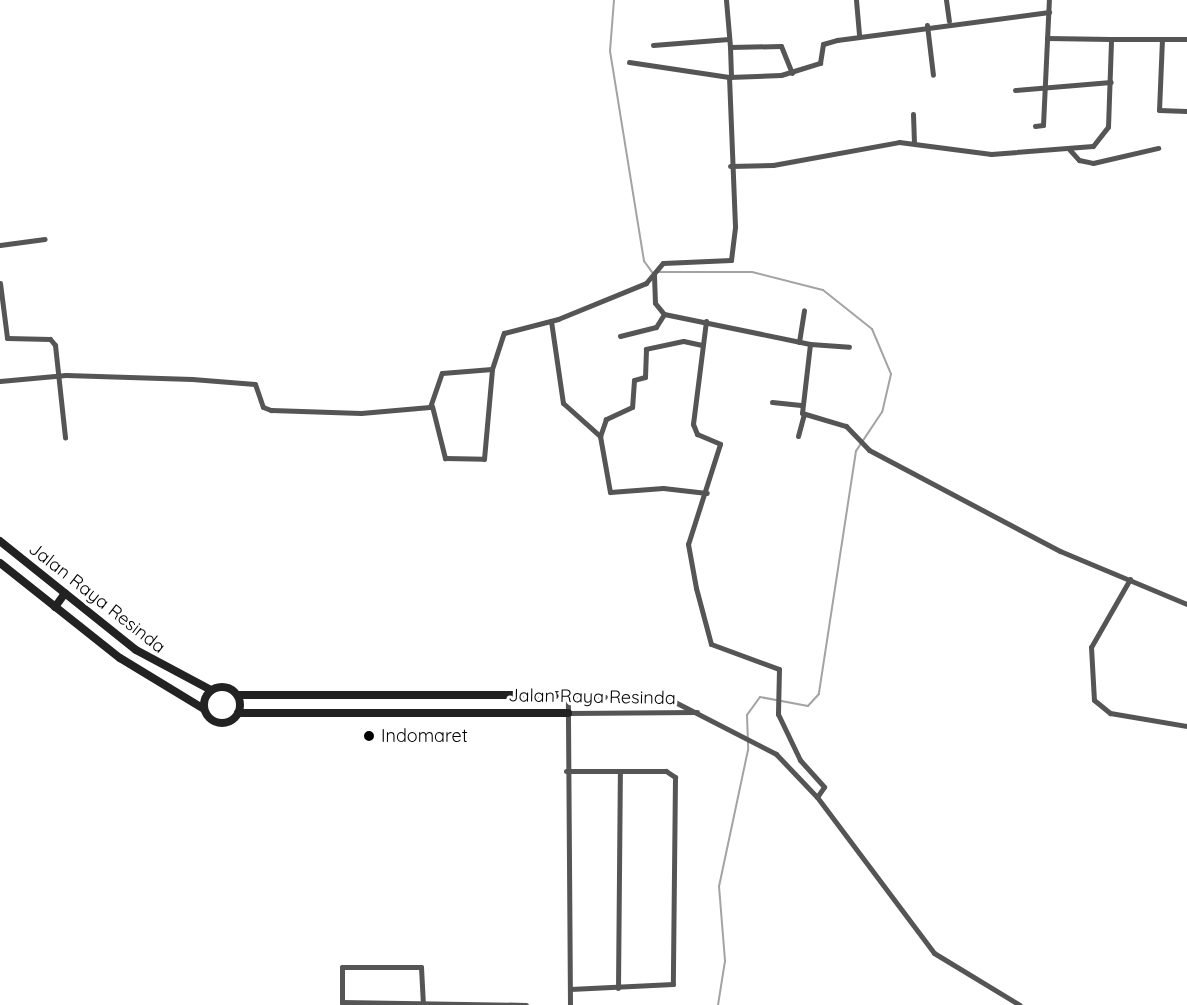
<!DOCTYPE html>
<html>
<head>
<meta charset="utf-8">
<style>
  body { margin:0 }
  #map { position:relative; width:1187px; height:1005px; overflow:hidden; background:#fff; font-family:Quicksand,sans-serif }
  div>[style] { position:absolute }
  .stream>* { height:2px; margin:-1px; padding:0 1px; transform-origin:1px; border-radius:1px; background:#a3a3a3 }
  .street>* { height:5px; margin:-2.5px; padding:0 2.5px; transform-origin:2.5px; border-radius:2.5px; background:#555 }
  .secondary>* { height:8px; margin:-4px; padding:0 4px; transform-origin:4px; border-radius:4px; background:#222 }
  .secondary>.ring { margin:-4px; padding:0; box-sizing:content-box; background:none; border:8px solid #222; border-radius:50% }
  .dots>* { width:16px; height:16px; translate:-50% -50%; box-sizing:border-box; border:3px solid #fff; border-radius:50% }
  span { translate:-50% -50%; white-space:nowrap; text-align:center; line-height:1.15; -webkit-text-stroke:6px #fff; paint-order:stroke }
  .street-label { font-size:18px; color:#000 }
  .poi-label { font-size:18px; color:#000 }
  .left { translate:0 -50%; text-align:left }
</style>
</head>
<body>
<div id="map">
  <div class="stream">
    <i style="left:614px;top:0;width:51px;rotate:94.5deg"></i>
    <i style="left:610px;top:51px;width:213px;rotate:80.8deg"></i>
    <i style="left:644px;top:261px;width:14px;rotate:54deg"></i>
    <i style="left:658px;top:272px;width:94px"></i>
    <i style="left:752px;top:272px;width:73px;rotate:14.2deg"></i>
    <i style="left:823px;top:290px;width:63px;rotate:38.5deg"></i>
    <i style="left:872px;top:329px;width:49px;rotate:67.1deg"></i>
    <i style="left:891px;top:374px;width:39px;rotate:103deg"></i>
    <i style="left:882px;top:412px;width:47px;rotate:123.7deg"></i>
    <i style="left:856px;top:451px;width:246px;rotate:98.7deg"></i>
    <i style="left:819px;top:694px;width:16px;rotate:133deg"></i>
    <i style="left:808px;top:706px;width:49px;rotate:-169.4deg"></i>
    <i style="left:760px;top:697px;width:22px;rotate:126deg"></i>
    <i style="left:747px;top:715px;width:35px;rotate:88deg"></i>
    <i style="left:748px;top:750px;width:139px;rotate:102deg"></i>
    <i style="left:719px;top:886px;width:75px;rotate:85.4deg"></i>
    <i style="left:725px;top:961px;width:45px;rotate:99deg"></i>
  </div>
  <div class="street">
    <i style="left:726px;top:0;width:47px;rotate:85.1deg"></i>
    <i style="left:730px;top:47px;width:51px;rotate:-1.1deg"></i>
    <i style="left:781px;top:46px;width:29px;rotate:68deg"></i>
    <i style="left:856px;top:0;width:36px;rotate:85deg"></i>
    <i style="left:946px;top:0;width:21px;rotate:82deg"></i>
    <i style="left:927px;top:25px;width:50px;rotate:83.2deg"></i>
    <i style="left:1047px;top:38px;width:64px;rotate:0.9deg"></i>
    <i style="left:1162px;top:39px;width:71px;rotate:92.4deg"></i>
    <i style="left:1159px;top:110px;width:28px;rotate:2deg"></i>
    <i style="left:653px;top:45px;width:76px;rotate:-4.5deg"></i>
    <i style="left:730px;top:47px;width:30px;rotate:88deg"></i>
    <i style="left:629px;top:62px;width:101px;rotate:8.5deg"></i>
    <i style="left:1015px;top:90px;width:96px;rotate:-4.8deg"></i>
    <i style="left:913px;top:114px;width:29px;rotate:88deg"></i>
    <i style="left:1035px;top:126px;width:8px;rotate:-7deg"></i>
    <i style="left:1043px;top:125px;width:125px;rotate:-87.3deg"></i>
    <i style="left:1069px;top:149px;width:15px;rotate:48deg"></i>
    <i style="left:1079px;top:160px;width:14px;rotate:12deg"></i>
    <i style="left:1093px;top:163px;width:67px;rotate:-13deg"></i>
    <i style="left:730px;top:166px;width:43px;rotate:-1.3deg"></i>
    <i style="left:773px;top:165px;width:128px;rotate:-10.3deg"></i>
    <i style="left:899px;top:142px;width:93px;rotate:7.4deg"></i>
    <i style="left:991px;top:154px;width:102px;rotate:-4.5deg"></i>
    <i style="left:1093px;top:146px;width:24px;rotate:-52deg"></i>
    <i style="left:1108px;top:127px;width:88px;rotate:-88deg"></i>
    <i style="left:1111px;top:39px;width:76px"></i>
    <i style="left:0;top:245px;width:45px;rotate:-7.6deg"></i>
    <i style="left:654px;top:275px;width:28px;rotate:88deg"></i>
    <i style="left:655px;top:303px;width:14px;rotate:51deg"></i>
    <i style="left:664px;top:314px;width:149px;rotate:11.6deg"></i>
    <i style="left:810px;top:344px;width:69px;rotate:96.6deg"></i>
    <i style="left:802px;top:413px;width:46px;rotate:16.5deg"></i>
    <i style="left:846px;top:426px;width:33px;rotate:46deg"></i>
    <i style="left:869px;top:450px;width:216px;rotate:27.9deg"></i>
    <i style="left:1060px;top:551px;width:138px;rotate:22.7deg"></i>
    <i style="left:0;top:283px;width:55px;rotate:82.7deg"></i>
    <i style="left:7px;top:338px;width:43px;rotate:1.3deg"></i>
    <i style="left:50px;top:339px;width:8px;rotate:50deg"></i>
    <i style="left:55px;top:345px;width:93px;rotate:83.8deg"></i>
    <i style="left:551px;top:321px;width:83px;rotate:81.7deg"></i>
    <i style="left:563px;top:403px;width:50px;rotate:41.7deg"></i>
    <i style="left:706px;top:321px;width:104px;rotate:97.2deg"></i>
    <i style="left:693px;top:424px;width:11px;rotate:68deg"></i>
    <i style="left:697px;top:434px;width:25px;rotate:23deg"></i>
    <i style="left:720px;top:444px;width:105px;rotate:107.7deg"></i>
    <i style="left:688px;top:544px;width:45px;rotate:79.7deg"></i>
    <i style="left:696px;top:588px;width:58px;rotate:75deg"></i>
    <i style="left:711px;top:644px;width:72px;rotate:20.2deg"></i>
    <i style="left:779px;top:669px;width:45px;rotate:91.3deg"></i>
    <i style="left:778px;top:714px;width:51px;rotate:64.4deg"></i>
    <i style="left:800px;top:760px;width:36px;rotate:48deg"></i>
    <i style="left:824px;top:787px;width:12px;rotate:125deg"></i>
    <i style="left:620px;top:336px;width:37px;rotate:-14deg"></i>
    <i style="left:656px;top:327px;width:15px;rotate:-58deg"></i>
    <i style="left:799px;top:342px;width:32px;rotate:-81deg"></i>
    <i style="left:810px;top:344px;width:39px;rotate:4deg"></i>
    <i style="left:702px;top:345px;width:19px;rotate:-168deg"></i>
    <i style="left:683px;top:341px;width:38px;rotate:168deg"></i>
    <i style="left:646px;top:349px;width:28px;rotate:92deg"></i>
    <i style="left:645px;top:377px;width:11px;rotate:165deg"></i>
    <i style="left:634px;top:380px;width:27px;rotate:94deg"></i>
    <i style="left:632px;top:407px;width:29px;rotate:155deg"></i>
    <i style="left:606px;top:419px;width:18px;rotate:109deg"></i>
    <i style="left:600px;top:436px;width:57px;rotate:79.9deg"></i>
    <i style="left:610px;top:492px;width:53px;rotate:-4.3deg"></i>
    <i style="left:663px;top:488px;width:44px;rotate:6.5deg"></i>
    <i style="left:0;top:381px;width:66px;rotate:-5.2deg"></i>
    <i style="left:66px;top:375px;width:126px;rotate:1.8deg"></i>
    <i style="left:192px;top:379px;width:63px;rotate:4.5deg"></i>
    <i style="left:255px;top:384px;width:24px;rotate:71deg"></i>
    <i style="left:263px;top:407px;width:9px;rotate:21deg"></i>
    <i style="left:271px;top:410px;width:90px;rotate:1.9deg"></i>
    <i style="left:361px;top:413px;width:69px;rotate:-5deg"></i>
    <i style="left:430px;top:407px;width:36px;rotate:-71deg"></i>
    <i style="left:442px;top:373px;width:50px;rotate:-4.6deg"></i>
    <i style="left:492px;top:369px;width:38px;rotate:-72deg"></i>
    <i style="left:504px;top:333px;width:56px;rotate:-14.5deg"></i>
    <i style="left:558px;top:319px;width:95px;rotate:-22.2deg"></i>
    <i style="left:646px;top:283px;width:26px;rotate:-50deg"></i>
    <i style="left:663px;top:263px;width:68px;rotate:-2.5deg"></i>
    <i style="left:731px;top:260px;width:34px;rotate:-83deg"></i>
    <i style="left:735px;top:226px;width:149px;rotate:-92.3deg"></i>
    <i style="left:729px;top:77px;width:52px;rotate:-2.2deg"></i>
    <i style="left:781px;top:75px;width:41px;rotate:-17.1deg"></i>
    <i style="left:820px;top:63px;width:19px;rotate:-81deg"></i>
    <i style="left:823px;top:44px;width:15px;rotate:-16deg"></i>
    <i style="left:837px;top:40px;width:214px;rotate:-7.5deg"></i>
    <i style="left:772px;top:402px;width:29px;rotate:6deg"></i>
    <i style="left:432px;top:406px;width:54px;rotate:76deg"></i>
    <i style="left:445px;top:458px;width:39px;rotate:1deg"></i>
    <i style="left:484px;top:459px;width:90px;rotate:-84.9deg"></i>
    <i style="left:798px;top:436px;width:23px;rotate:-75deg"></i>
    <i style="left:1130px;top:579px;width:78px;rotate:119.8deg"></i>
    <i style="left:1091px;top:647px;width:53px;rotate:86.8deg"></i>
    <i style="left:1094px;top:700px;width:21px;rotate:39deg"></i>
    <i style="left:1110px;top:713px;width:78px;rotate:9.6deg"></i>
    <i style="left:568px;top:713px;width:129px;rotate:-0.4deg"></i>
    <i style="left:566px;top:771px;width:100px"></i>
    <i style="left:666px;top:771px;width:11px;rotate:34deg"></i>
    <i style="left:675px;top:777px;width:207px;rotate:90.6deg"></i>
    <i style="left:673px;top:984px;width:103px;rotate:177.2deg"></i>
    <i style="left:618px;top:988px;width:217px;rotate:-89.5deg"></i>
    <i style="left:342px;top:1002px;width:184px;rotate:0.9deg"></i>
    <i style="left:342px;top:1003px;width:36px;rotate:-90deg"></i>
    <i style="left:342px;top:967px;width:79px"></i>
    <i style="left:421px;top:967px;width:36px;rotate:87deg"></i>
    <i style="left:570px;top:1005px;width:310px;rotate:-90.4deg"></i>
    <i style="left:568px;top:695px;width:105px;rotate:3.3deg"></i>
    <i style="left:673px;top:701px;width:116px;rotate:27.2deg"></i>
    <i style="left:776px;top:754px;width:59px;rotate:46.4deg"></i>
    <i style="left:817px;top:797px;width:195px;rotate:53.1deg"></i>
    <i style="left:934px;top:953px;width:100px;rotate:31.2deg"></i>
  </div>
  <div class="secondary">
    <i style="left:0;top:541px;width:174px;rotate:38.7deg"></i>
    <i style="left:136px;top:650px;width:85px;rotate:28.1deg"></i>
    <i style="left:0;top:563px;width:153px;rotate:38.4deg"></i>
    <i style="left:120px;top:658px;width:98px;rotate:31.3deg"></i>
    <i style="left:55px;top:607px;width:17px;rotate:-54deg"></i>
    <i class="ring" style="left:204px;top:687px;width:28px;height:28px"></i>
    <i style="left:239px;top:695px;width:329px"></i>
    <i style="left:238px;top:713px;width:330px"></i>
  </div>
  <div class="dots">
    <i style="left:369px;top:736px;background:#000"></i>
  </div>
  <div class="street-label">
    <span style="left:97px;top:598px;rotate:38deg">Jalan Raya Resinda</span>
    <span style="left:592px;top:697px;rotate:1deg">Jalan Raya Resinda</span>
  </div>
  <div class="poi-label">
    <span class="left" style="left:381px;top:736px">Indomaret</span>
  </div>
</div>
</body>
</html>
